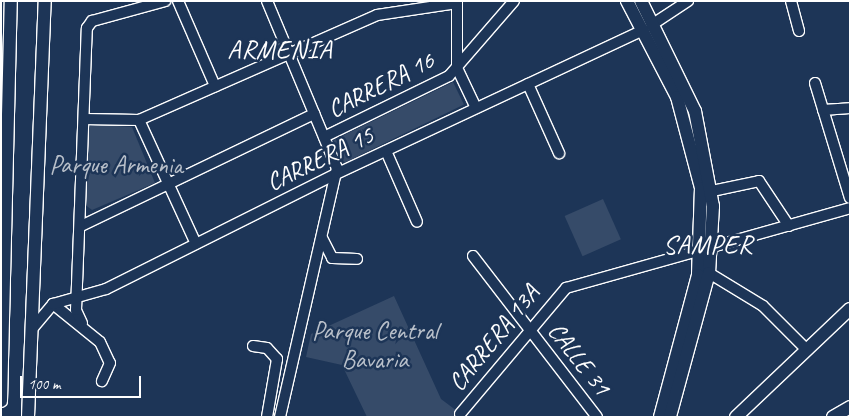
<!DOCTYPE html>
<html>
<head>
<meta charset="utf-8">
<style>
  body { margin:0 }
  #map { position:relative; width:851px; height:418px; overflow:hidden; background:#1d3557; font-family:Caveat,sans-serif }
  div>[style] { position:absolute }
  .green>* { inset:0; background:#364b69; transform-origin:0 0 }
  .roads { filter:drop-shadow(1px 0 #fff) drop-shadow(-1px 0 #fff) drop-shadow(0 1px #fff) drop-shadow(0 -1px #fff) }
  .minor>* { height:10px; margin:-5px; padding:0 5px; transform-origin:5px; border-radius:5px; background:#1d3557 }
  .major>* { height:12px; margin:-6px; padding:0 6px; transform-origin:6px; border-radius:6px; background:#1d3557 }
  span { translate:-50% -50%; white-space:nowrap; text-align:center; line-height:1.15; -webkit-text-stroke:5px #1d3557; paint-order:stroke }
  .street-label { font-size:25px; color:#fff }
  .park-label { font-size:25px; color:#b9c0ca }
  .neighbourhood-label { font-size:26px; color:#fff; letter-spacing:1px }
  .frame { position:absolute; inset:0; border:2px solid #fff; pointer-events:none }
  .scale { position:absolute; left:20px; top:376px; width:121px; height:22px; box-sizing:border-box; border:2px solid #fff; border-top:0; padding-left:6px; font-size:15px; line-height:18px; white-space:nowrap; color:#fff; -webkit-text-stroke:4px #1d3557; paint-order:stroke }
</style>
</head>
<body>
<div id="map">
  <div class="green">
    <i style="left:453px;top:82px;width:25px;height:133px;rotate:64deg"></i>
    <i style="clip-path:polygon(87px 124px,132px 127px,155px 183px,92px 210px,84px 204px)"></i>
    <i style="left:603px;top:199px;width:44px;height:42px;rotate:66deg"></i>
    <i style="clip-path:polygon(394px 296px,441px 399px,465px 417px,367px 417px,342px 365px,306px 357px,311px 334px)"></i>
  </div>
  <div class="roads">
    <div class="minor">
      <i style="left:178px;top:1px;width:93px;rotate:66.5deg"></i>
      <i style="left:267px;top:1px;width:181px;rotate:67.3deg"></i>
      <i style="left:337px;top:168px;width:255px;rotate:102.9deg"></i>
      <i style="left:457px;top:1px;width:67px;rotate:90deg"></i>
      <i style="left:457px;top:68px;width:44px;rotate:64.6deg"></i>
      <i style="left:791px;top:1px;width:31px;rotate:75deg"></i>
      <i style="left:653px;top:24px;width:42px;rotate:-33.3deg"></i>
      <i style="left:815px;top:83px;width:120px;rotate:73.1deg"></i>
      <i style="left:528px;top:84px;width:76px;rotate:65.8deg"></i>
      <i style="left:823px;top:110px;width:27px;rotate:-4deg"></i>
      <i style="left:84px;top:119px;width:55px;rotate:1deg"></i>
      <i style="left:139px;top:120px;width:260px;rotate:-23.8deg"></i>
      <i style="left:377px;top:15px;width:81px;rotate:-8.5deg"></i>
      <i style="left:139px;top:120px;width:136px;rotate:65.3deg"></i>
      <i style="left:324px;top:137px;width:139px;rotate:-26deg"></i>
      <i style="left:449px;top:76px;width:99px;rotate:-49.1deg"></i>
      <i style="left:386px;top:151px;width:77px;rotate:66.4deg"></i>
      <i style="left:712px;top:191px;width:48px;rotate:-12deg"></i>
      <i style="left:759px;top:181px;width:54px;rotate:56.3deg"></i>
      <i style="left:81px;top:226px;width:259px;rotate:-25.7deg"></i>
      <i style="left:322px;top:238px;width:22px;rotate:63deg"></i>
      <i style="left:332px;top:258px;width:25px;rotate:2deg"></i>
      <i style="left:473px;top:256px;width:203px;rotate:52.4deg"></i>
      <i style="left:709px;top:273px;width:63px;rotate:31.4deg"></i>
      <i style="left:763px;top:306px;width:62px;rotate:45deg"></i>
      <i style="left:53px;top:304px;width:60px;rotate:39deg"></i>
      <i style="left:100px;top:342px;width:23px;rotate:65deg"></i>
      <i style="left:110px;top:363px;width:20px;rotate:114deg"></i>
      <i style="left:82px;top:323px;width:14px;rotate:-115deg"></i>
      <i style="left:76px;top:310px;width:282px;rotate:-87.8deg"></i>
      <i style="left:87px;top:28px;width:9px;rotate:-54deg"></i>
      <i style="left:92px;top:21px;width:76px;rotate:-15.3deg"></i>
      <i style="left:32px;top:329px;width:33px;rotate:-50deg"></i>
      <i style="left:53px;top:304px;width:55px;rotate:-15.8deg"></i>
      <i style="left:106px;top:289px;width:257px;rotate:-26.6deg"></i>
      <i style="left:336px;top:174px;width:340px;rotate:-25.1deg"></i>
      <i style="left:253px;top:346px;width:14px;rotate:8deg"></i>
      <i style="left:267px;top:348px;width:15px;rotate:48deg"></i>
      <i style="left:277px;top:359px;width:59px;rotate:99.8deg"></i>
      <i style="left:460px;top:414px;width:165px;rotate:-49.9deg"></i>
      <i style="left:566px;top:288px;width:295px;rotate:-15.7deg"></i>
    </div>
    <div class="major">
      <i style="left:627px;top:1px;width:108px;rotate:62.5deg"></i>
      <i style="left:677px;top:97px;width:94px;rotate:75.2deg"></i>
      <i style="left:701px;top:188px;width:87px;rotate:92deg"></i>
      <i style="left:698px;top:275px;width:147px;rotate:105deg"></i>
      <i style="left:641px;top:1px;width:123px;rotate:63.9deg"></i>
      <i style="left:695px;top:111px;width:97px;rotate:79.3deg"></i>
      <i style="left:713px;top:206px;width:67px;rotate:93.4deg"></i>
      <i style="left:709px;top:273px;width:149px;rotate:105.2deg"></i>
      <i style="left:1px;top:401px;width:400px;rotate:-88.6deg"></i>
      <i style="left:28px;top:417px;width:416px;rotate:-87.7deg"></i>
      <i style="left:736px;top:417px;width:157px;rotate:-43.5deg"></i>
      <i style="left:833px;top:417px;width:20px;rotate:-30deg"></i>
    </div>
  </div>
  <div class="street-label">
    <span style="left:381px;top:85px;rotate:-27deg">CARRERA 16</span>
    <span style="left:320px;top:159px;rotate:-26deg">CARRERA 15</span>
    <span style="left:494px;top:338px;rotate:-51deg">CARRERA 13A</span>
    <span style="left:579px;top:359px;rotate:52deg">CALLE 31</span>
  </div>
  <div class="park-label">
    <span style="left:116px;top:165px">Parque Armenia</span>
    <span style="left:375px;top:346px">Parque Central<br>Bavaria</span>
  </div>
  <div class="neighbourhood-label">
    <span style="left:280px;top:50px">ARMENIA</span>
    <span style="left:708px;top:245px">SAMPER</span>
  </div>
  <div class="frame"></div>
  <div class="scale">100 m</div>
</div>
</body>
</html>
